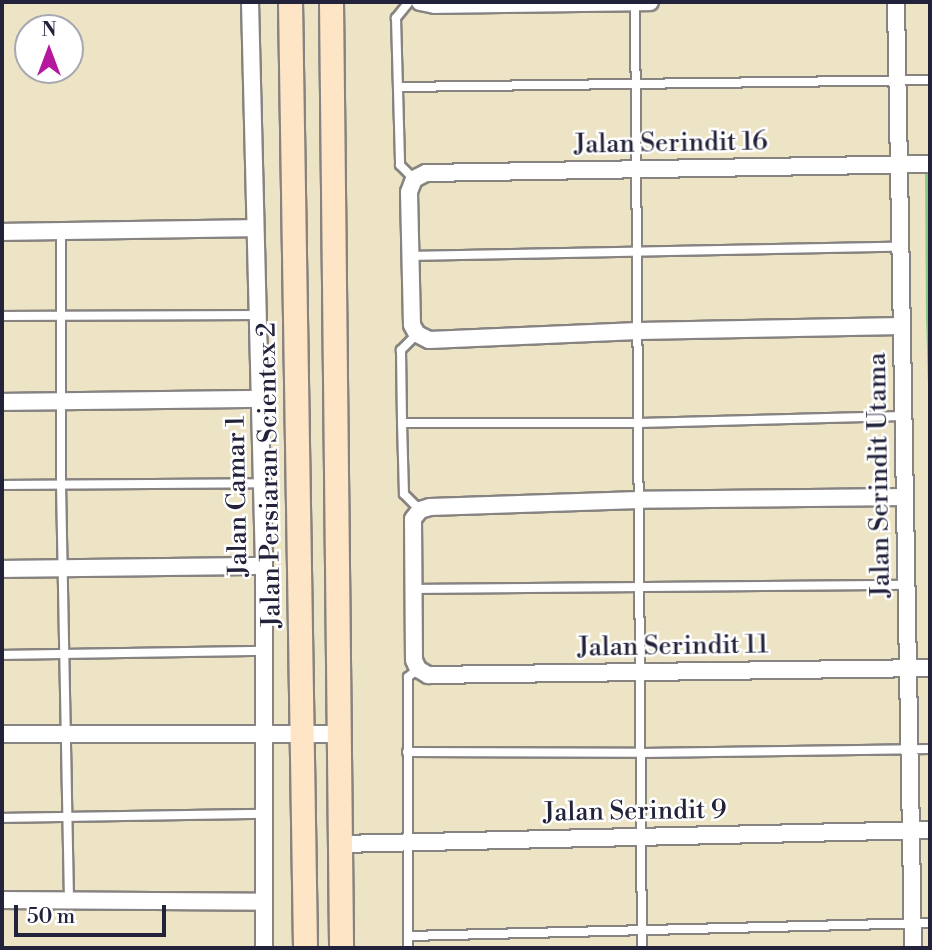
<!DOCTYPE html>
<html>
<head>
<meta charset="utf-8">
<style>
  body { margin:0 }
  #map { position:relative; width:932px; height:950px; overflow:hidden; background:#ece4c4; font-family:"Libre Bodoni",serif }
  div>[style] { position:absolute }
  .green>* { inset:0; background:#86c982 }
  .roads { filter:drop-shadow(2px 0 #878380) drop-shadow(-2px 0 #878380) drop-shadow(0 2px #878380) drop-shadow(0 -2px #878380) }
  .lane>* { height:8px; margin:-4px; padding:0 4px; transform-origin:4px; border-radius:4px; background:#fff }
  .street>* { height:16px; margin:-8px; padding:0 8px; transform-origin:8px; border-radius:8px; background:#fff }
  .secondary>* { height:23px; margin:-11.5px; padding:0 11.5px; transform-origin:11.5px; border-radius:11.5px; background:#fde5c5 }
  span { translate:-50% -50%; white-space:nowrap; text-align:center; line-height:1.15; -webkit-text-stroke:5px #fff; paint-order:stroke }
  .street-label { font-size:26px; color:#22223b }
  .frame { position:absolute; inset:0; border:4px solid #22223b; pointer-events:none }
  .north { position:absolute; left:14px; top:14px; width:70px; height:70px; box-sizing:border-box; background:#fff; border:2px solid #a7a7b1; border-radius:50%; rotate:0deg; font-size:19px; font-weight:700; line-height:28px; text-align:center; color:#22223b }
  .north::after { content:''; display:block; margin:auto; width:24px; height:32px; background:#b5179e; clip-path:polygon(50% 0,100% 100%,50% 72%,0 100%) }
  .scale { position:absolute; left:14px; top:905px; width:152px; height:32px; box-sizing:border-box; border:4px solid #22223b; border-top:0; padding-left:9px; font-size:21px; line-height:24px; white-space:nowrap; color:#22223b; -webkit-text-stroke:5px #fff; paint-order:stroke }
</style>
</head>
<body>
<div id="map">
  <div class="green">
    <i style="clip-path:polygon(925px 156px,930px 156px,930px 453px,926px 317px)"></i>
  </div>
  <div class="roads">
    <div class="lane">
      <i style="left:409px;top:2px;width:21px;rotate:129deg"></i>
      <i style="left:396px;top:18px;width:147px;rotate:88.4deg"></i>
      <i style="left:400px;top:165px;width:20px;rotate:45deg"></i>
      <i style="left:635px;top:2px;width:946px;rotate:89.58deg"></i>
      <i style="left:398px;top:87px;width:532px;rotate:-0.75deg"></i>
      <i style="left:61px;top:231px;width:253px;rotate:90deg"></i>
      <i style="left:61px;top:484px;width:417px;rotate:88.9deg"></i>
      <i style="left:412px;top:256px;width:489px;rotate:-1.1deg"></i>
      <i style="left:2px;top:316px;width:256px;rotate:-0.2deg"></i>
      <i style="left:417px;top:334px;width:23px;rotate:135deg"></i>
      <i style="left:401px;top:350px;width:73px;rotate:89.2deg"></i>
      <i style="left:402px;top:423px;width:71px;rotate:88.4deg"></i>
      <i style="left:404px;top:494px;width:23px;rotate:45deg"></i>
      <i style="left:402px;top:423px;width:237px"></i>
      <i style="left:639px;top:423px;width:264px;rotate:-1.5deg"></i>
      <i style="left:2px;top:485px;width:260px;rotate:-0.4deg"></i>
      <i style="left:414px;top:589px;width:492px;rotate:-0.5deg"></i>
      <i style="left:2px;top:655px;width:261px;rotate:-0.9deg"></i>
      <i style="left:407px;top:752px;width:234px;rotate:0.2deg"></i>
      <i style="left:641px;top:753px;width:289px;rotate:-0.8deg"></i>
      <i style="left:2px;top:818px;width:260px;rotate:-0.9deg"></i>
      <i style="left:408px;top:936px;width:522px;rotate:-1.43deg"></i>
      <i style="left:408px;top:948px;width:271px;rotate:-90deg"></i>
      <i style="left:408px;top:677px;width:13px;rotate:-39deg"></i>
    </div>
    <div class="street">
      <i style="left:250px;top:2px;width:564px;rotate:88.58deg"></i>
      <i style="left:264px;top:566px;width:382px;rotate:90deg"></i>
      <i style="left:420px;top:2px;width:15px;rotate:11deg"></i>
      <i style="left:435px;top:5px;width:215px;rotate:-0.8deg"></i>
      <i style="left:896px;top:2px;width:946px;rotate:88.97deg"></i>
      <i style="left:2px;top:232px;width:253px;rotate:-0.9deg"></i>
      <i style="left:902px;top:326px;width:264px;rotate:178.9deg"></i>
      <i style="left:638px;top:331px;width:209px;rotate:177.5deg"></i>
      <i style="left:429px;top:340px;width:13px;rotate:-153deg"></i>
      <i style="left:417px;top:334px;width:10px;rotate:-119deg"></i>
      <i style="left:412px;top:325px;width:133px;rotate:-91.3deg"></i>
      <i style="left:409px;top:192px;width:14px;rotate:-69deg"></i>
      <i style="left:414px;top:179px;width:13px;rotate:-27deg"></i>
      <i style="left:426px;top:173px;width:504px;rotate:-1.02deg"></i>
      <i style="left:2px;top:402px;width:258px;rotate:-0.7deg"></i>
      <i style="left:905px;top:497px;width:266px;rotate:179.4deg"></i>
      <i style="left:639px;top:500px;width:209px;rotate:178.1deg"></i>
      <i style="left:430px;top:507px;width:10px;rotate:163deg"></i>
      <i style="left:420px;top:510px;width:11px;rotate:128deg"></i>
      <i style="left:413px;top:519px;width:141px;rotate:89.6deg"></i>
      <i style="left:414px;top:660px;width:10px;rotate:66deg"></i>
      <i style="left:418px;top:669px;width:12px;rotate:31deg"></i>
      <i style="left:428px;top:675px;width:502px;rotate:-0.8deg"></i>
      <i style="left:2px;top:569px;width:262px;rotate:-0.7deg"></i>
      <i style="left:2px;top:734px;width:337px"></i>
      <i style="left:340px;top:844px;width:590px;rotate:-1.36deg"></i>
      <i style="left:2px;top:900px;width:260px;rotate:0.4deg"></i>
    </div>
    <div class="secondary">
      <i style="left:290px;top:2px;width:946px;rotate:89.09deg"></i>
      <i style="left:331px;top:2px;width:946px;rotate:89.39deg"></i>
    </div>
  </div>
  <div class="street-label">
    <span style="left:671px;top:144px;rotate:-1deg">Jalan Serindit 16</span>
    <span style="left:270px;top:475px;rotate:-91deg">Jalan Persiaran Scientex 2</span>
    <span style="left:880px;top:475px;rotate:-91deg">Jalan Serindit Utama</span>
    <span style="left:238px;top:496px;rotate:-91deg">Jalan Camar 1</span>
    <span style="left:673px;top:647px;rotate:-1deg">Jalan Serindit 11</span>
    <span style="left:635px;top:812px;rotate:-1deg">Jalan Serindit 9</span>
  </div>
  <div class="frame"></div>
  <div class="north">N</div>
  <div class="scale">50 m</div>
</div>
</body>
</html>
